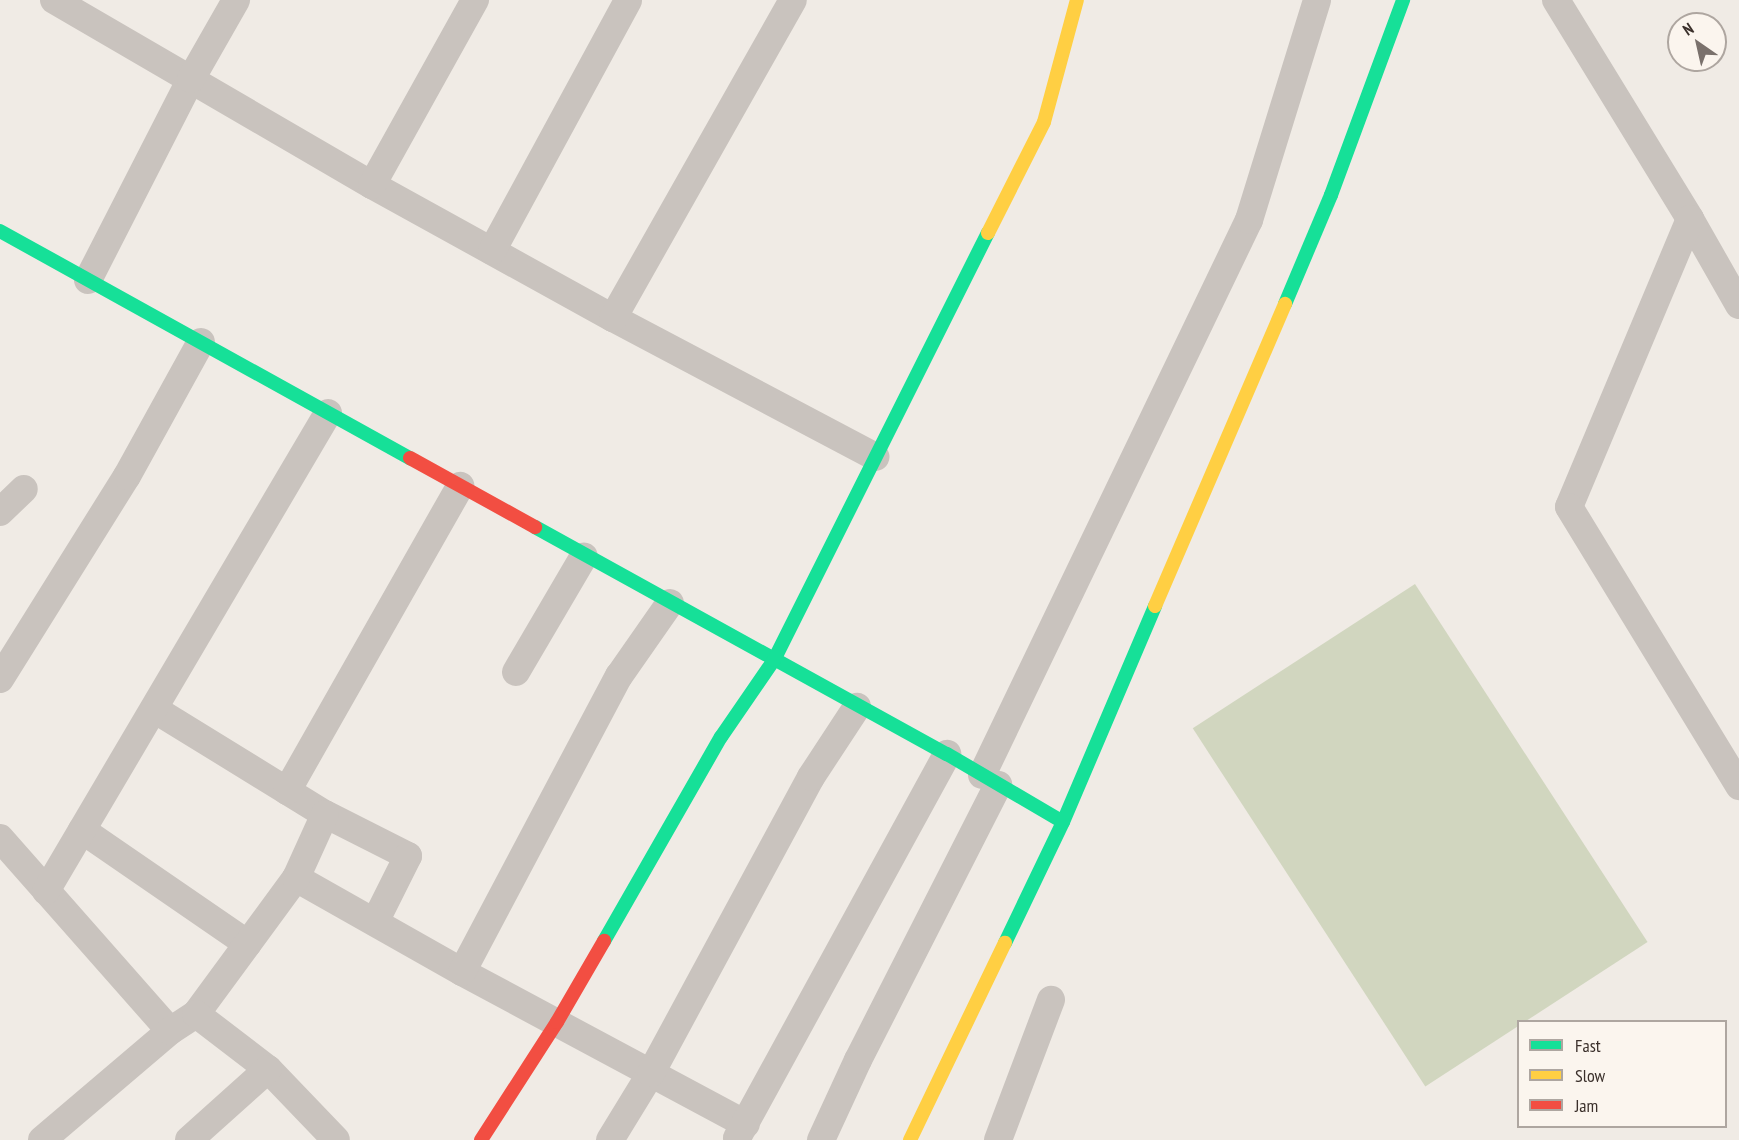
<!DOCTYPE html>
<html>
<head>
<meta charset="utf-8">
<style>
  body { margin:0 }
  #map { position:relative; width:1739px; height:1140px; overflow:hidden; background:#f0ebe5; font-family:"PT Sans Narrow",sans-serif }
  div>[style] { position:absolute }
  .green>* { inset:0; background:#d1d6bf; transform-origin:0 0 }
  .street>* { height:28px; margin:-14px; padding:0 14px; transform-origin:14px; border-radius:14px; background:#c9c3be }
  .fast>* { height:14px; margin:-7px; padding:0 7px; transform-origin:7px; border-radius:7px; background:#16e098 }
  .slow>* { height:14px; margin:-7px; padding:0 7px; transform-origin:7px; border-radius:7px; background:#ffcf43 }
  .jam>* { height:14px; margin:-7px; padding:0 7px; transform-origin:7px; border-radius:7px; background:#f24e42 }
  span { translate:-50% -50%; white-space:nowrap; text-align:center; line-height:1.15; -webkit-text-stroke:6px #fbf5ee; paint-order:stroke }
  .legend { position:absolute; left:1517px; top:1020px; width:210px; height:108px; box-sizing:border-box; background:#fbf5ee; border:2px solid #aea6a0; margin:0; padding:8px 10px; list-style:none; font-size:18px; color:#3b302b }
  .legend li { display:flex; align-items:center; gap:12px; height:30px }
  .legend b { width:30px; border:2px solid #aea6a0 }
  .north { position:absolute; left:1667px; top:12px; width:60px; height:60px; box-sizing:border-box; background:#fbf5ee; border:2px solid #aea6a0; border-radius:50%; rotate:326deg; font-size:16px; font-weight:700; line-height:24px; text-align:center; color:#3b302b }
  .north::after { content:''; display:block; margin:auto; width:21px; height:27px; background:#7a716c; clip-path:polygon(50% 0,100% 100%,50% 72%,0 100%) }
</style>
</head>
<body>
<div id="map">
  <div class="green">
    <i style="left:1415px;top:584px;width:427px;height:265px;rotate:57deg"></i>
  </div>
  <div class="street">
    <i style="left:54px;top:0;width:368px;rotate:30.2deg"></i>
    <i style="left:372px;top:185px;width:275px;rotate:28.9deg"></i>
    <i style="left:613px;top:318px;width:297px;rotate:27.9deg"></i>
    <i style="left:1556px;top:0;width:257px;rotate:58.5deg"></i>
    <i style="left:1690px;top:219px;width:99px;rotate:60.3deg"></i>
    <i style="left:372px;top:185px;width:212px;rotate:-60.9deg"></i>
    <i style="left:1690px;top:219px;width:312px;rotate:112.8deg"></i>
    <i style="left:1569px;top:507px;width:327px;rotate:58.6deg"></i>
    <i style="left:492px;top:251px;width:285px;rotate:-61.5deg"></i>
    <i style="left:88px;top:280px;width:226px;rotate:-62.9deg"></i>
    <i style="left:191px;top:79px;width:91px;rotate:-60.3deg"></i>
    <i style="left:613px;top:318px;width:365px;rotate:-60.5deg"></i>
    <i style="left:0;top:512px;width:33px;rotate:-44deg"></i>
    <i style="left:516px;top:672px;width:134px;rotate:-59.6deg"></i>
    <i style="left:0;top:679px;width:239px;rotate:-58deg"></i>
    <i style="left:127px;top:476px;width:153px;rotate:-61.1deg"></i>
    <i style="left:154px;top:709px;width:201px;rotate:31.6deg"></i>
    <i style="left:325px;top:814px;width:93px;rotate:26.8deg"></i>
    <i style="left:408px;top:856px;width:74px;rotate:116.6deg"></i>
    <i style="left:982px;top:775px;width:616px;rotate:-64.31deg"></i>
    <i style="left:1249px;top:220px;width:230px;rotate:-72.8deg"></i>
    <i style="left:287px;top:791px;width:351px;rotate:-60.4deg"></i>
    <i style="left:82px;top:830px;width:201px;rotate:34.5deg"></i>
    <i style="left:0;top:838px;width:257px;rotate:48.6deg"></i>
    <i style="left:296px;top:878px;width:191px;rotate:29.5deg"></i>
    <i style="left:462px;top:972px;width:322px;rotate:28.2deg"></i>
    <i style="left:46px;top:891px;width:555px;rotate:-59.46deg"></i>
    <i style="left:462px;top:972px;width:335px;rotate:-62.1deg"></i>
    <i style="left:619px;top:676px;width:89px;rotate:-55.1deg"></i>
    <i style="left:196px;top:1014px;width:169px;rotate:-53.7deg"></i>
    <i style="left:296px;top:878px;width:70px;rotate:-65.6deg"></i>
    <i style="left:737px;top:1138px;width:438px;rotate:-61.3deg"></i>
    <i style="left:42px;top:1140px;width:168px;rotate:-40.4deg"></i>
    <i style="left:170px;top:1031px;width:31px;rotate:-33deg"></i>
    <i style="left:196px;top:1014px;width:91px;rotate:37.4deg"></i>
    <i style="left:268px;top:1069px;width:98px;rotate:46.2deg"></i>
    <i style="left:189px;top:1140px;width:106px;rotate:-41.9deg"></i>
    <i style="left:610px;top:1140px;width:79px;rotate:-58.5deg"></i>
    <i style="left:651px;top:1073px;width:336px;rotate:-61.6deg"></i>
    <i style="left:811px;top:777px;width:84px;rotate:-56.7deg"></i>
    <i style="left:821px;top:1140px;width:88px;rotate:-65.2deg"></i>
    <i style="left:858px;top:1060px;width:309px;rotate:-63deg"></i>
    <i style="left:998px;top:1140px;width:150px;rotate:-69.3deg"></i>
  </div>
  <div class="fast">
    <i style="left:0;top:231px;width:469px;rotate:29deg"></i>
    <i style="left:1285px;top:304px;width:118px;rotate:-67.1deg"></i>
    <i style="left:1331px;top:195px;width:208px;rotate:-69.7deg"></i>
    <i style="left:535px;top:527px;width:470px;rotate:28.9deg"></i>
    <i style="left:947px;top:754px;width:134px;rotate:30.4deg"></i>
    <i style="left:604px;top:941px;width:235px;rotate:-60.2deg"></i>
    <i style="left:721px;top:737px;width:93px;rotate:-55.5deg"></i>
    <i style="left:774px;top:660px;width:478px;rotate:-63.4deg"></i>
    <i style="left:1005px;top:943px;width:134px;rotate:-64.4deg"></i>
    <i style="left:1063px;top:822px;width:235px;rotate:-66.9deg"></i>
  </div>
  <div class="slow">
    <i style="left:988px;top:233px;width:124px;rotate:-63.2deg"></i>
    <i style="left:1044px;top:122px;width:126px;rotate:-74.9deg"></i>
    <i style="left:1155px;top:606px;width:329px;rotate:-66.7deg"></i>
    <i style="left:910px;top:1140px;width:219px;rotate:-64.3deg"></i>
  </div>
  <div class="jam">
    <i style="left:410px;top:458px;width:143px;rotate:28.9deg"></i>
    <i style="left:481px;top:1140px;width:140px;rotate:-57.2deg"></i>
    <i style="left:557px;top:1022px;width:94px;rotate:-59.9deg"></i>
  </div>
  <ul class="legend">
  <li><b style="height:8px;background:#16e098"></b>Fast</li>
  <li><b style="height:8px;background:#ffcf43"></b>Slow</li>
  <li><b style="height:8px;background:#f24e42"></b>Jam</li>
  </ul>
  <div class="north">N</div>
</div>
</body>
</html>
